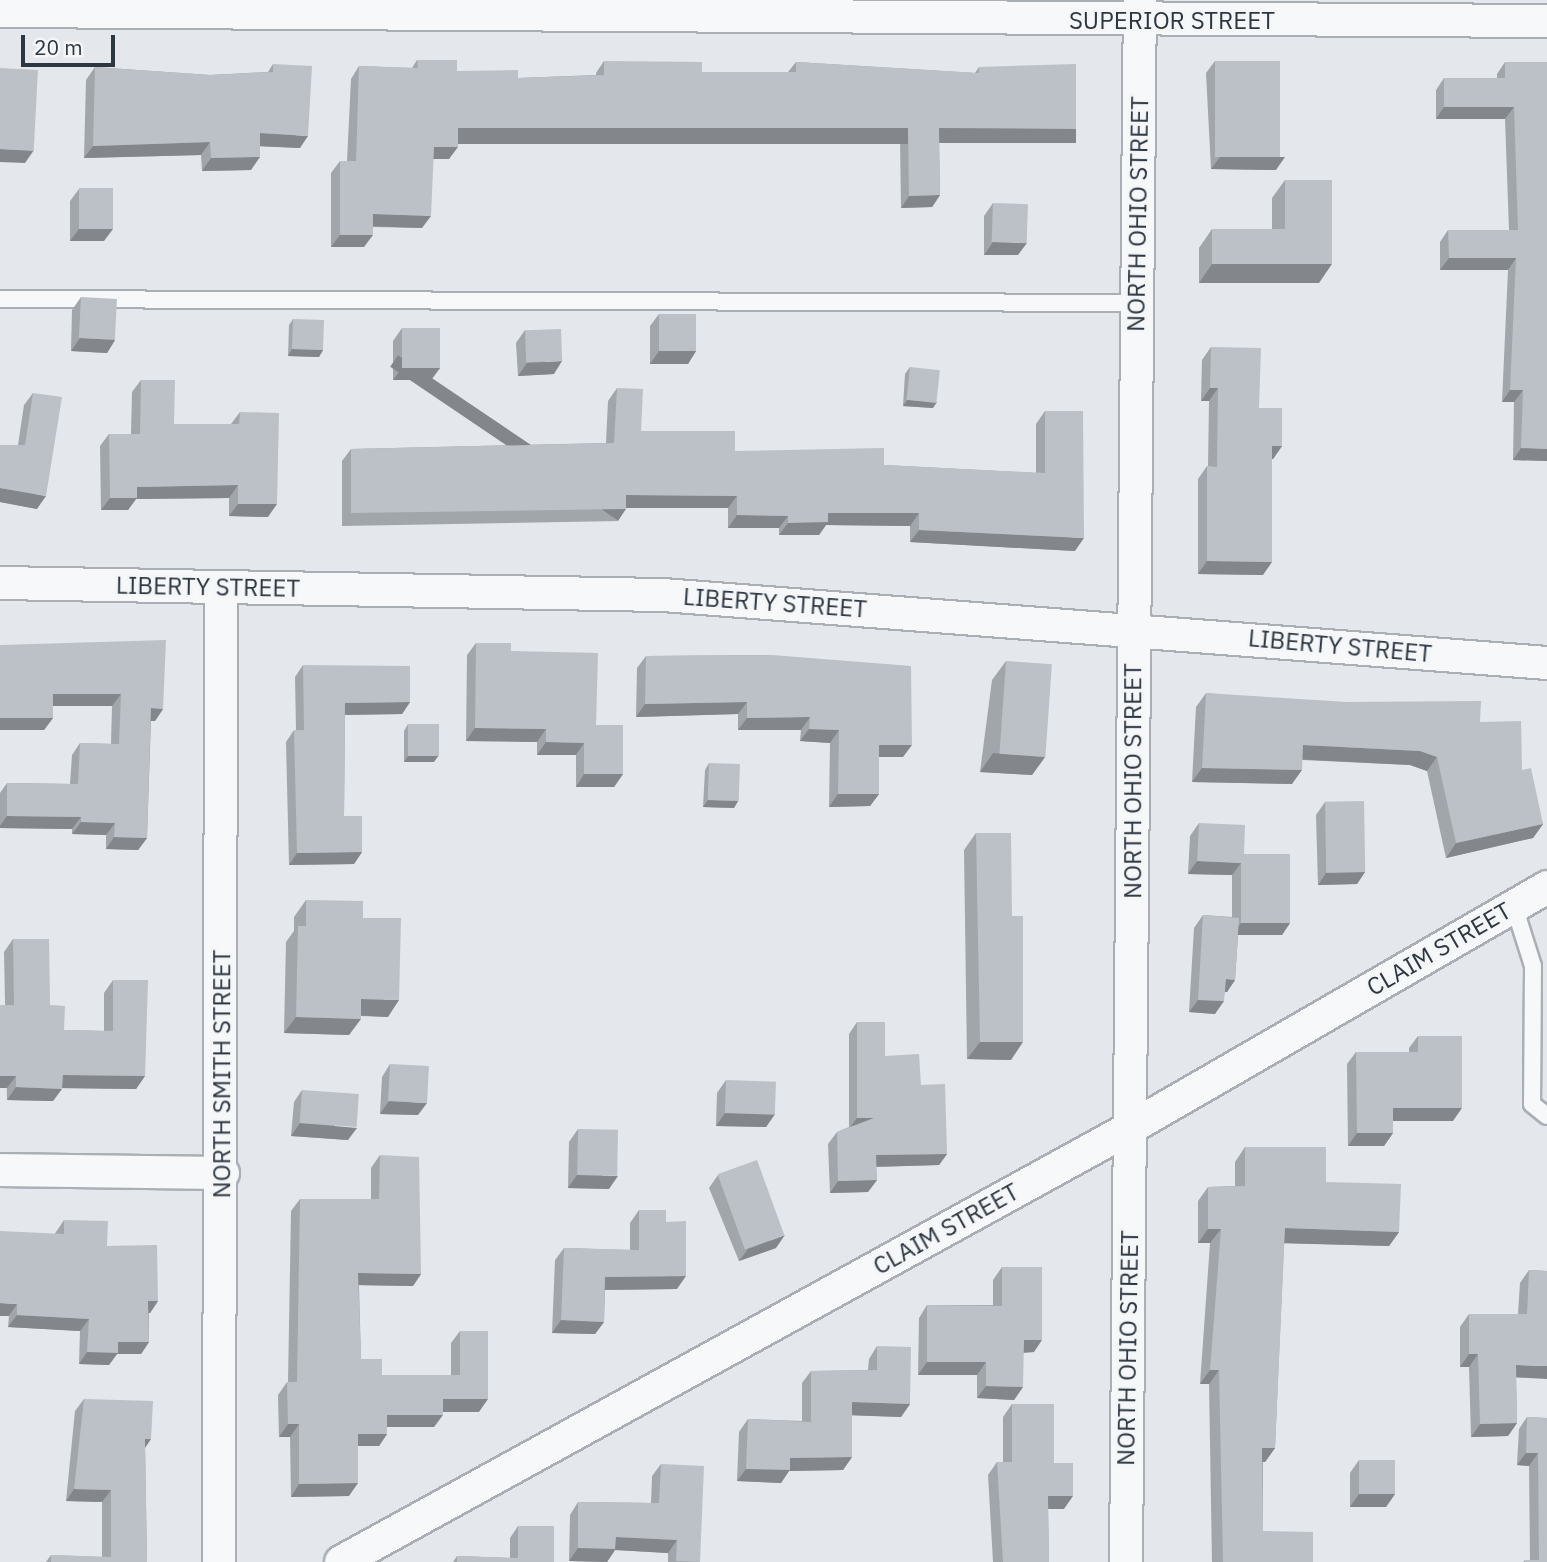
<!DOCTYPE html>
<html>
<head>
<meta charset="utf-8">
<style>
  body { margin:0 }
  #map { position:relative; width:1547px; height:1562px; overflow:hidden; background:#e4e7eb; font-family:"IBM Plex Sans",sans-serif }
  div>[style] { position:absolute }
  .roads { filter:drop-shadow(2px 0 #a9afb5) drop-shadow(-2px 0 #a9afb5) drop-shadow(0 2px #a9afb5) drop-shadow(0 -2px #a9afb5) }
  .service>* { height:16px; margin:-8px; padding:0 8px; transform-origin:8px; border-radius:8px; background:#f6f8f9 }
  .minor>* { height:32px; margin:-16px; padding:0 16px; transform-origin:16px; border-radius:16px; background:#f6f8f9 }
  .wall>* { inset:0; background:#a1a6ab }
  .shaded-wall>* { inset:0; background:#83878b; transform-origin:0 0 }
  .building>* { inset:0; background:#bbc1c7; transform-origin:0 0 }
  span { translate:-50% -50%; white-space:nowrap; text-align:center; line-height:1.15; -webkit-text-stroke:6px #f4f6f8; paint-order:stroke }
  .street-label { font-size:24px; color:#2d3742 }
  .scale { position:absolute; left:21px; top:35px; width:94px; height:32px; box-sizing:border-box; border:4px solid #2d3742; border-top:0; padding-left:9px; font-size:21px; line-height:24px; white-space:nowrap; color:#2d3742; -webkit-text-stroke:5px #f4f6f8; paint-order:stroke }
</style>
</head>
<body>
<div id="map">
  <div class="roads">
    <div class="service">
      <i style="left:0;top:299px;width:1137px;rotate:0.2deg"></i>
      <i style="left:1514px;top:906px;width:63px;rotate:72.4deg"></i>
      <i style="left:1533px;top:966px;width:138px;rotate:90.4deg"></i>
      <i style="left:1532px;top:1104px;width:19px;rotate:39deg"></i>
    </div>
    <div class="minor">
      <i style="left:0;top:11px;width:1547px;rotate:0.37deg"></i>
      <i style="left:0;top:583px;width:663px;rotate:1.04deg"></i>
      <i style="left:663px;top:595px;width:887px;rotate:4.4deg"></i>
      <i style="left:0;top:1170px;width:223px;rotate:0.8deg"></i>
      <i style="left:219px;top:1562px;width:975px;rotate:-89.88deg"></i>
      <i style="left:341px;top:1562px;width:900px;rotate:-28.81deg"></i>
      <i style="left:1130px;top:1128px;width:482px;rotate:-30deg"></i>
      <i style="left:1126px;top:1562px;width:1562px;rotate:-89.49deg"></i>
    </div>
  </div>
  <div class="wall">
    <i style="clip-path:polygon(417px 60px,457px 71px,518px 78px,596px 75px,596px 73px,604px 61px,702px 72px,788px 72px,796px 62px,975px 73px,979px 67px,1076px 129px,1067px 141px,939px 140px,940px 195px,932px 207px,901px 208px,900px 140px,458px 141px,449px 159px,433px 159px,422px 228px,373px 227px,364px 247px,331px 247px,331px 173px,340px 161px,347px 161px,351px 79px,359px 66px,412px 68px)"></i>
    <i style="clip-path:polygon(1215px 61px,1276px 170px,1211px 169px,1206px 73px)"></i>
    <i style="clip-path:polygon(1505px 62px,1547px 62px,1547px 461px,1513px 460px,1514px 402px,1502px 402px,1508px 270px,1440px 270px,1440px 242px,1448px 230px,1509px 230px,1505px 119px,1436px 119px,1436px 90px,1444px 78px,1497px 78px,1497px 74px)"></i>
    <i style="clip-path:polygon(273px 64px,300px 148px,260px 146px,251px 170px,202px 171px,201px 155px,84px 158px,86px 80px,95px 67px,210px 75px,268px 72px)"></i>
    <i style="clip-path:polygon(1285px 180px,1319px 283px,1199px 283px,1199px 248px,1212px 229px,1272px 229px,1272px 198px)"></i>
    <i style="clip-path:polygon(79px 189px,104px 241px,70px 241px,70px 201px)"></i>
    <i style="clip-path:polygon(993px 203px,1018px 255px,984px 255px,984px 216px)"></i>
    <i style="clip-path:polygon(81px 297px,115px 340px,107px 353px,71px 351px,72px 310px)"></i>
    <i style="clip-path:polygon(659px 314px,696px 351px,688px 364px,650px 364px,650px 326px)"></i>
    <i style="clip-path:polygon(293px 319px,323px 350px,319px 357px,288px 356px,289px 325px)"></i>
    <i style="clip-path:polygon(402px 328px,440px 368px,431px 380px,393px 380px,393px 341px)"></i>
    <i style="clip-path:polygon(525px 330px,554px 374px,518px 376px,516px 343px)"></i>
    <i style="clip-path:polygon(1211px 347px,1259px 408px,1282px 446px,1273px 459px,1272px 459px,1263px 575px,1198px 574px,1198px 479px,1207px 466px,1208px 466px,1209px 401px,1201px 401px,1202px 360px)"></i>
    <i style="clip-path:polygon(910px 367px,933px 408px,903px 406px,905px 374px)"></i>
    <i style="clip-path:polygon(141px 380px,174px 424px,231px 424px,240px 412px,268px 517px,229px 516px,229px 498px,136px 499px,128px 510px,101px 510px,100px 446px,109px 434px,131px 434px,132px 392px)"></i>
    <i style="clip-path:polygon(617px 388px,641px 431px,735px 451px,884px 465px,1036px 473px,1036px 424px,1045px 411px,1075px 551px,910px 542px,910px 526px,826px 525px,819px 535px,779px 535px,779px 528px,728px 528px,728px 508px,626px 508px,618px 521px,342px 526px,342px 461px,351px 449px,606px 443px,608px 401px)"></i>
    <i style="clip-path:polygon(33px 393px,37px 509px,0 502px,0 445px,18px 445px,24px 405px)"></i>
    <i style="clip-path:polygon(476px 643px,511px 651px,596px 725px,623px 774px,614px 787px,576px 787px,576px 755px,537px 755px,537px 742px,466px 741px,467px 655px)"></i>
    <i style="clip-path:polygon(0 645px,163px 709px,155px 721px,151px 721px,147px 838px,138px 850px,106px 849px,106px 835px,72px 834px,72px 829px,0 828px,0 793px,7px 783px,70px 784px,72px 755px,80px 743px,111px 744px,112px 706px,53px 706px,53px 718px,44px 730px)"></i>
    <i style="clip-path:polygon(772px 655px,903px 757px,879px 757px,879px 794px,870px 806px,829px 807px,830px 743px,800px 741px,801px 730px,738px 730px,738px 714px,636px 717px,637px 668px,646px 656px)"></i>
    <i style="clip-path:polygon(1006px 661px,1045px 757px,1032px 775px,980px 772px,992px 680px)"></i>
    <i style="clip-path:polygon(303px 665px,410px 702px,402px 714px,345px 715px,344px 816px,362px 852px,354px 864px,289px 865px,286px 742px,294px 730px,296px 730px,295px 677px)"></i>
    <i style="clip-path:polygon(1206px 693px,1480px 722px,1522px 770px,1543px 824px,1533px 838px,1446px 858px,1427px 771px,1410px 765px,1302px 760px,1292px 784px,1192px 782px,1196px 707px)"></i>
    <i style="clip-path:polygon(408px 724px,434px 762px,404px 762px,404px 731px)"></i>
    <i style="clip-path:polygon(709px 763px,738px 801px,734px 808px,703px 807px,705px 770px)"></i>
    <i style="clip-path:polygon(1325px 802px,1365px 872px,1357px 884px,1318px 885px,1316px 815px)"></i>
    <i style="clip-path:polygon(1199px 823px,1244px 854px,1290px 923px,1282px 935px,1238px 935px,1235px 980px,1227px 992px,1225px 992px,1215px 1014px,1189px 1012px,1194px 928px,1203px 915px,1232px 917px,1232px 875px,1188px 874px,1190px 836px)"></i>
    <i style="clip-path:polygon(976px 833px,1012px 916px,1011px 1060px,967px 1059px,964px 850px)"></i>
    <i style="clip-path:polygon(306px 900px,363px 918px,388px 1017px,361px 1016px,349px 1035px,284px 1033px,286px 942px,294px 931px,294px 917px)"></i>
    <i style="clip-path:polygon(13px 939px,64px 1030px,104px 1031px,104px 993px,113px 980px,145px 1076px,136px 1089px,62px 1088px,53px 1101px,7px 1100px,4px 952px)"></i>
    <i style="clip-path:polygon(857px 1022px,885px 1056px,921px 1085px,947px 1154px,939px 1165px,876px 1167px,877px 1180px,868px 1192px,830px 1193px,828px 1144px,837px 1132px,849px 1127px,849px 1034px)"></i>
    <i style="clip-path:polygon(1418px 1036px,1453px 1121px,1393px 1121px,1393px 1133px,1384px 1146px,1348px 1146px,1347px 1064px,1356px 1052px,1409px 1052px,1409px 1048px)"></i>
    <i style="clip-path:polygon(390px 1064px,418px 1115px,380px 1114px,382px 1077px)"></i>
    <i style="clip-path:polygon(726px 1080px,775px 1114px,766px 1127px,716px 1126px,717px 1093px)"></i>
    <i style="clip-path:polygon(302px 1090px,348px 1140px,291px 1136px,294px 1102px)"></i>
    <i style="clip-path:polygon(578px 1129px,609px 1189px,568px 1188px,569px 1142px)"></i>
    <i style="clip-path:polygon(1245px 1147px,1326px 1182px,1399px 1232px,1389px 1246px,1284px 1243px,1275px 1448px,1265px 1462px,1263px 1462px,1263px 1531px,1313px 1562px,1212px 1562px,1209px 1384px,1200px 1384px,1210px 1243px,1198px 1243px,1198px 1201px,1208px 1187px,1235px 1186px,1235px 1162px)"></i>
    <i style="clip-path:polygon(380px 1155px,421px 1274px,413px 1286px,359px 1285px,361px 1359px,382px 1375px,451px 1375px,451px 1343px,460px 1331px,479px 1412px,443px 1412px,434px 1427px,387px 1427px,387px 1434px,379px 1446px,358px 1446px,349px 1496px,291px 1497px,290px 1437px,279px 1437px,278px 1395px,287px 1382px,288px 1382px,291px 1211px,300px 1199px,371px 1199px,371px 1168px)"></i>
    <i style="clip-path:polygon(718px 1175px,776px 1248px,739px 1261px,709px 1188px)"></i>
    <i style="clip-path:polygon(639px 1210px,666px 1222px,677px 1289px,605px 1290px,604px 1322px,595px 1334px,552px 1333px,555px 1260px,564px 1248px,630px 1250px,630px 1223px)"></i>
    <i style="clip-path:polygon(64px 1220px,107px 1246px,158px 1301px,150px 1313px,149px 1313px,149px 1342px,141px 1354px,117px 1354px,109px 1365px,79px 1364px,80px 1331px,8px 1327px,9px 1316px,56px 1232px)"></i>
    <i style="clip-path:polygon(1002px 1267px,1034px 1352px,1023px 1353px,1023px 1387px,1014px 1400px,977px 1398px,977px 1375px,918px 1375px,919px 1318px,927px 1305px,993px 1305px,993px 1280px)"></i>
    <i style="clip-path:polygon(1529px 1270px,1547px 1271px,1516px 1378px,1517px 1423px,1508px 1436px,1471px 1437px,1469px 1367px,1460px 1367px,1460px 1327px,1469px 1314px,1518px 1314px,1520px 1283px)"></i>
    <i style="clip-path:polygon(877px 1346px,910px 1404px,901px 1417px,852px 1415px,852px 1457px,843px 1470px,789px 1471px,781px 1483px,737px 1481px,739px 1432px,748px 1419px,802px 1421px,802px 1383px,811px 1371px,868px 1370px,869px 1359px)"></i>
    <i style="clip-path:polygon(84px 1399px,145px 1448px,147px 1562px,46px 1562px,51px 1555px,102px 1557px,102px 1502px,66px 1501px,75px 1411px)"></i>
    <i style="clip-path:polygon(1012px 1404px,1054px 1463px,1064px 1509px,1048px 1509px,1049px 1562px,993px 1562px,988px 1475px,997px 1462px,1003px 1462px,1003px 1417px)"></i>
    <i style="clip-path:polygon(1527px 1417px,1547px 1418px,1547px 1562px,1523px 1562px,1525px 1560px,1530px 1560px,1529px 1466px,1517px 1465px,1519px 1429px)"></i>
    <i style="clip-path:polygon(1359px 1460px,1395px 1494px,1386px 1507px,1350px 1507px,1350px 1473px)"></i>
    <i style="clip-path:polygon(661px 1464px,700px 1562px,668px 1562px,668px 1553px,615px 1550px,607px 1562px,569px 1561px,570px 1515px,578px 1502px,651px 1503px,652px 1476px)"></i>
    <i style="clip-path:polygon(518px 1526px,554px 1562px,453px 1562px,457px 1556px,510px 1558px,510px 1538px)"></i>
  </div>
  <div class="shaded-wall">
    <i style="clip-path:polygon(1444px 107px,1514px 107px,1505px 119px,1436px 119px)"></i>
    <i style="left:458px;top:128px;width:450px;height:16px"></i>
    <i style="left:939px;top:128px;width:137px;height:15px"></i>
    <i style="clip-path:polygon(260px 133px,308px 136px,300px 148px,251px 146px)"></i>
    <i style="clip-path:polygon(210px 142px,201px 155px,84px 158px,93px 146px)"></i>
    <i style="clip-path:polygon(434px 147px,458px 147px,449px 159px,425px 159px)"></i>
    <i style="clip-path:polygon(0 149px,34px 150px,25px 163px,0 162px)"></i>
    <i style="clip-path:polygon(260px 157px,251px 170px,202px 171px,211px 158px)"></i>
    <i style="clip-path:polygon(1220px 157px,1285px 157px,1276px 170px,1211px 169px)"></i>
    <i style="clip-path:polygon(940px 195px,932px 207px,901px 208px,909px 196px)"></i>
    <i style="clip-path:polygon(373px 214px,431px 216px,422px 228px,364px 226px)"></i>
    <i style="clip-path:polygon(79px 229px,113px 229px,104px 241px,70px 241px)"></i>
    <i style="clip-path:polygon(340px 235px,373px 235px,364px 247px,331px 247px)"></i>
    <i style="clip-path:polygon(993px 242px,1027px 243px,1018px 255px,984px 255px)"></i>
    <i style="clip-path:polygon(1449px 258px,1516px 258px,1508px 270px,1440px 270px)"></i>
    <i style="clip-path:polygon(1212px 264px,1332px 264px,1319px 283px,1199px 283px)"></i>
    <i style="clip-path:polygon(80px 338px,115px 340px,107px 353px,71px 351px)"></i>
    <i style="clip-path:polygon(292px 349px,323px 350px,319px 357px,288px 356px)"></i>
    <i style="clip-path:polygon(659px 351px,696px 351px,688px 364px,650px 364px)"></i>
    <i style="clip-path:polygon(562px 361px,554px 374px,518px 376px,527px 363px)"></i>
    <i style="clip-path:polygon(402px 368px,440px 368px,431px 380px,393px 380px)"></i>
    <i style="clip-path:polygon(1210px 388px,1218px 388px,1209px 401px,1201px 401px)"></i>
    <i style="clip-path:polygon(1510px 390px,1523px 390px,1514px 402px,1502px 402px)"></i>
    <i style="clip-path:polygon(907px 400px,937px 402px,933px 408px,903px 406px)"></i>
    <i style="clip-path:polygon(1272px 446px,1282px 446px,1273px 459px,1263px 459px)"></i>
    <i style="clip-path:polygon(1521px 448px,1547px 449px,1547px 461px,1513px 460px)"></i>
    <i style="clip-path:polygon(238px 485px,229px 498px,136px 499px,128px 510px,101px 510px,110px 498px,137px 487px)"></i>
    <i style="clip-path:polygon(0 488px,46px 496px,37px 509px,0 502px)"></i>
    <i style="clip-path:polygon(626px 495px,737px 496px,728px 508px,618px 508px)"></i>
    <i style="clip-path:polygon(238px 504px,277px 504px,268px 517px,229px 516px)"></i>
    <i style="left:626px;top:509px;width:14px;height:275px;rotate:124deg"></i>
    <i style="clip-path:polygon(828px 513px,919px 513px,910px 526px,826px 525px,819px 535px,779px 535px,788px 523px)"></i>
    <i style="clip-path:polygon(737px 515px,788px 516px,779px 528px,728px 528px)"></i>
    <i style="clip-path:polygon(919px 530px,1084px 538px,1075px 551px,910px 542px)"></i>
    <i style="clip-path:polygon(1207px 561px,1272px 562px,1263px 575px,1198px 574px)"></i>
    <i style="clip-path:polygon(53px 694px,121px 694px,112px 706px,44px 706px)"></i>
    <i style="clip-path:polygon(410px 702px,402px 714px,337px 715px,345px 703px)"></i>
    <i style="clip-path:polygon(747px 702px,738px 714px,636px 717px,645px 704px)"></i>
    <i style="clip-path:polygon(151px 708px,163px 709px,155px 721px,143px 721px)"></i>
    <i style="clip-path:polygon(810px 717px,801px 730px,738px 730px,747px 718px)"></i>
    <i style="clip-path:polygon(0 718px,53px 718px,44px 730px,0 730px)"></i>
    <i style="clip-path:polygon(475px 728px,546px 729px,537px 742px,466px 741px)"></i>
    <i style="clip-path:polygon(809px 729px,839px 730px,830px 743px,800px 741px)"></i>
    <i style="clip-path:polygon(546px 742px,584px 743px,576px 755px,537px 755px)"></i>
    <i style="clip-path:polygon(879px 745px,912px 745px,903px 757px,870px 757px)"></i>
    <i style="clip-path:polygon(1303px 745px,1420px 751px,1437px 757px,1427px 771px,1410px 765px,1293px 759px)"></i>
    <i style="clip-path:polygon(993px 753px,1045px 757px,1032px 775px,980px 772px)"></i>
    <i style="clip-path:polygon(439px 755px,434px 762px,404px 762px,408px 756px)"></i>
    <i style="clip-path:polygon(1202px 768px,1302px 770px,1292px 784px,1192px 782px)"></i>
    <i style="clip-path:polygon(584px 774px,623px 774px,614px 787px,576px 787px)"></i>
    <i style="clip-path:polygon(838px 794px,879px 794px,870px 806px,829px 807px)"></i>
    <i style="clip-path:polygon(708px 800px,738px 801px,734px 808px,703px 807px)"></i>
    <i style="clip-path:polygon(7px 816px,81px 817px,72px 829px,0 828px,0 826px)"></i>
    <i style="clip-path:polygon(81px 822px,115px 823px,106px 835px,72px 834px)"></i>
    <i style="clip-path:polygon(1543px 824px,1533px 838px,1446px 858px,1456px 843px)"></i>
    <i style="clip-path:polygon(114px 837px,147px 838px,138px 850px,106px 849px)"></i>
    <i style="clip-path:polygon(362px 852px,354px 864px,289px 865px,297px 853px)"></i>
    <i style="clip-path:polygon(1197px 861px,1241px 863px,1232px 875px,1188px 874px)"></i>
    <i style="clip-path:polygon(1365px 872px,1357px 884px,1318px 885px,1326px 873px)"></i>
    <i style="clip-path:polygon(1241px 923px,1290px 923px,1282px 935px,1232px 935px)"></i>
    <i style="clip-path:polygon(1226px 979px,1235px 980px,1227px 992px,1217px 992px)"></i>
    <i style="clip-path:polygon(361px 999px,399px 1000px,388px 1017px,349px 1015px)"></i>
    <i style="clip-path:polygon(1198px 1000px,1224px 1001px,1215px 1014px,1189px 1012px)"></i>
    <i style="clip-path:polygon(296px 1017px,361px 1019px,349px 1035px,284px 1033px)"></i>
    <i style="clip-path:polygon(980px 1042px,1023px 1042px,1011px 1060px,967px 1059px)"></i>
    <i style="clip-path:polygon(63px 1075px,145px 1076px,136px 1089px,54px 1088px)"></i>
    <i style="clip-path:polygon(0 1076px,16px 1076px,7px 1088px,0 1088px)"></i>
    <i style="clip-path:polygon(16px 1087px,62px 1089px,53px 1101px,7px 1100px)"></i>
    <i style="clip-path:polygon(389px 1101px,427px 1103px,418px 1115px,380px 1114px)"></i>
    <i style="clip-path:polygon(1393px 1108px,1462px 1108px,1453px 1121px,1384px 1121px)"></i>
    <i style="clip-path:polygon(725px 1113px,775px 1114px,766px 1127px,716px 1126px)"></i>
    <i style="clip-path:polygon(857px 1118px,874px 1118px,849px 1129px)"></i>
    <i style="clip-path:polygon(300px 1123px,357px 1128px,348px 1140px,291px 1136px)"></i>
    <i style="clip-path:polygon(1357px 1133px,1393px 1133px,1384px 1146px,1348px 1146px)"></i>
    <i style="clip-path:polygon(947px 1154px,939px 1165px,868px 1167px,876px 1155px)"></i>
    <i style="clip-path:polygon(577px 1175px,618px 1176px,609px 1189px,568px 1188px)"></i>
    <i style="clip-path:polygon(877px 1180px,868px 1192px,830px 1193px,838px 1181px)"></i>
    <i style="clip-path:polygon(1285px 1228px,1399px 1232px,1389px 1246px,1275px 1243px)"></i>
    <i style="clip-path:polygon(1208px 1229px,1221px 1229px,1210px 1243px,1198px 1243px)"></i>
    <i style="clip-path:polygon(785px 1235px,776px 1248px,739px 1261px,748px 1249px)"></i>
    <i style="clip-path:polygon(358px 1273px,421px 1274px,413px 1286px,350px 1285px)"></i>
    <i style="clip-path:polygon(686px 1276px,677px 1289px,596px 1290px,605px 1277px)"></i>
    <i style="clip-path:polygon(148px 1301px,158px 1301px,150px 1313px,140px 1313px)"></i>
    <i style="clip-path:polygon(0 1303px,17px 1304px,9px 1316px,0 1316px)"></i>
    <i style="clip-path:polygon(17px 1315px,89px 1319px,80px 1331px,8px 1327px)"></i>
    <i style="clip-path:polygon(561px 1320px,604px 1322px,595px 1334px,552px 1333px)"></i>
    <i style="clip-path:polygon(1024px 1340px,1042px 1340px,1034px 1352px,1015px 1353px)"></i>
    <i style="clip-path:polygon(118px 1342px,149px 1342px,141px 1354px,117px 1354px,109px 1365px,79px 1364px,87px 1352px)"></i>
    <i style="clip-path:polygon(1469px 1354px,1478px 1354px,1469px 1367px,1460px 1367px)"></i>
    <i style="clip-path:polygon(927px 1362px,986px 1362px,977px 1375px,918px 1375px)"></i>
    <i style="clip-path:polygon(1516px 1365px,1547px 1366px,1547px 1379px,1507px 1377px)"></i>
    <i style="clip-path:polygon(1210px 1370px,1219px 1370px,1209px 1384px,1200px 1384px)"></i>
    <i style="clip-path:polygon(986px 1386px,1023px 1387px,1014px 1400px,977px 1398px)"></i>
    <i style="clip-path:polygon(443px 1399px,488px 1399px,479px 1412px,434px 1412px)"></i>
    <i style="clip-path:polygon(852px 1402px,910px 1404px,901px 1417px,843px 1415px)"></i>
    <i style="clip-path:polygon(387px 1415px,443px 1415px,434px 1427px,378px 1427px)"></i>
    <i style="clip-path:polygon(1517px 1423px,1508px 1436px,1471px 1437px,1480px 1424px)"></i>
    <i style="clip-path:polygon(288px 1424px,299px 1424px,290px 1437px,279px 1437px)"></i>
    <i style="clip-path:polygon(358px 1434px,387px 1434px,379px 1446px,349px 1446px)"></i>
    <i style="clip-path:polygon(145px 1439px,151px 1439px,143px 1451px)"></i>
    <i style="clip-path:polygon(1262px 1448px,1275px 1448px,1265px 1462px,1252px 1462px)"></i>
    <i style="clip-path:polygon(1526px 1453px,1538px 1453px,1529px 1466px,1517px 1465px)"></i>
    <i style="clip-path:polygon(852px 1457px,843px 1470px,789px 1471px,781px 1483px,737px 1481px,746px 1469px,790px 1458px)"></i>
    <i style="clip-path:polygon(358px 1483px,349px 1496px,291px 1497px,299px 1484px)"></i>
    <i style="clip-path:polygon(74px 1489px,111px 1490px,102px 1502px,66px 1501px)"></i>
    <i style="clip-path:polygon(1359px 1494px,1395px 1494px,1386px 1507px,1350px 1507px)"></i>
    <i style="clip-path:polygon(1048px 1496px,1073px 1496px,1064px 1509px,1040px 1509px)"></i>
    <i style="clip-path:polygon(616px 1537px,677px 1540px,668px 1553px,615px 1550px,607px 1562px,569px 1561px,578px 1548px)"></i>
  </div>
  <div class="building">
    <i style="clip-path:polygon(417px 60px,457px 60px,457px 71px,518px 70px,518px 78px,604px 75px,604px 61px,702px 62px,702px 72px,796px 72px,796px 62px,979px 73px,979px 67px,1076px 64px,1076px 129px,939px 128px,940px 195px,909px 196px,908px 128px,458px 128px,458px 147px,434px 147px,431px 216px,373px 214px,373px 235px,340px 235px,340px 161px,356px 161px,359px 66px,418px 68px)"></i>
    <i style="left:1215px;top:61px;width:65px;height:96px"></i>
    <i style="clip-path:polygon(1505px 62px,1547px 62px,1547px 449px,1521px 448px,1523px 390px,1510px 390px,1516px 258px,1449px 258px,1448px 230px,1518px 230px,1514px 107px,1444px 107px,1444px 78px,1505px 78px)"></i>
    <i style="clip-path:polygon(273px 64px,312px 66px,308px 136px,260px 133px,260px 157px,211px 158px,210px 142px,93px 146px,95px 67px,210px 75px,273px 72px)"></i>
    <i style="left:0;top:68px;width:38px;height:81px;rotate:3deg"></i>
    <i style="clip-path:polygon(1285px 180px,1332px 180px,1332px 264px,1212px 264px,1212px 229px,1285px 229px)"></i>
    <i style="left:113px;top:188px;width:41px;height:34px;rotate:90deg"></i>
    <i style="left:993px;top:203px;width:35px;height:39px;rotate:2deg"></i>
    <i style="left:81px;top:297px;width:36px;height:41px;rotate:3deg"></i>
    <i style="left:659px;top:314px;width:37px;height:37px"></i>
    <i style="left:293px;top:319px;width:31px;height:30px;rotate:2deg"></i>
    <i style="left:402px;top:328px;width:38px;height:40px"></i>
    <i style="left:561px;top:329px;width:32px;height:36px;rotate:88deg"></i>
    <i style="clip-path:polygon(1211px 347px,1261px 348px,1259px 408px,1282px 408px,1282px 446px,1272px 446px,1272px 562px,1207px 561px,1207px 466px,1217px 467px,1218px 388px,1210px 388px)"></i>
    <i style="left:910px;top:367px;width:30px;height:33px;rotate:6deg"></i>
    <i style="clip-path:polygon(141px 380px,175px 380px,174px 424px,239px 424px,240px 412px,279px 413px,277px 504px,238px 504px,238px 485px,137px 487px,137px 498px,110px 498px,109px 434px,140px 434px)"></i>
    <i style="clip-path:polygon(617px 388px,643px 389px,641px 431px,735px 431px,735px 451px,884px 448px,884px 465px,1045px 473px,1045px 411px,1083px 411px,1084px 538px,919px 530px,919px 513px,828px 513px,828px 522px,788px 523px,788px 516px,737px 515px,737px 496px,626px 495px,626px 509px,351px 513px,351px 449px,614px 443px)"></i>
    <i style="clip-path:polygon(33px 393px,62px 397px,46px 496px,0 488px,0 445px,25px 445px)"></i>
    <i style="clip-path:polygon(166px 640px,163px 709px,151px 708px,147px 838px,114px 837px,115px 823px,81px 822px,81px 817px,7px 816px,7px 783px,78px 784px,80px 743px,119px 744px,121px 694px,53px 694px,53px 718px,0 718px,0 645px)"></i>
    <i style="clip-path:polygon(476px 643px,511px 643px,511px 651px,598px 653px,596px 725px,623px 725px,623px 774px,584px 774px,584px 743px,546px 742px,546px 729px,475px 728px)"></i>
    <i style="clip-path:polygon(772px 655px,911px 666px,912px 745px,879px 745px,879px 794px,838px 794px,839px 730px,809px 729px,810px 717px,747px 718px,747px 702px,645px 704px,646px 656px)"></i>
    <i style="left:1006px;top:661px;width:46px;height:93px;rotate:4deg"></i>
    <i style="clip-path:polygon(303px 665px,410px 666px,410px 702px,345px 703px,344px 816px,362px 816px,362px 852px,297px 853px,294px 730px,304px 730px)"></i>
    <i style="clip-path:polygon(1206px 693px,1346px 702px,1481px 701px,1480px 722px,1521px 721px,1522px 770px,1531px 768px,1543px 824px,1456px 843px,1437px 757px,1420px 751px,1303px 745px,1302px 770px,1202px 768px)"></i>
    <i style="left:408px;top:724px;width:31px;height:32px"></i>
    <i style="left:709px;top:763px;width:31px;height:37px;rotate:2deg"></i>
    <i style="left:1364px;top:801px;width:71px;height:39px;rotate:89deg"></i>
    <i style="clip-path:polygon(1199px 823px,1245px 825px,1244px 854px,1290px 854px,1290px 923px,1241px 923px,1241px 863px,1197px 861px)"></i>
    <i style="clip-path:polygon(976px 833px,1011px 833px,1012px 916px,1023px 916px,1023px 1042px,980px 1042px)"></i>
    <i style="clip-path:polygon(306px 900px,363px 901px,363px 918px,401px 918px,399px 1000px,361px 999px,361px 1019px,296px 1017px,298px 926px,306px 926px)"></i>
    <i style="clip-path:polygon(1203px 915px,1239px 918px,1235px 980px,1226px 979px,1224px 1001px,1198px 1000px)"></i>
    <i style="clip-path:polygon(13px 939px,49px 939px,50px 1005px,65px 1006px,64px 1030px,113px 1031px,113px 980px,148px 980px,145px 1076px,63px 1075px,62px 1089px,16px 1087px,16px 1076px,0 1076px,0 1005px,14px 1005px)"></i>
    <i style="clip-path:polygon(857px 1022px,885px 1022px,885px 1056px,919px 1054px,921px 1085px,945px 1084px,947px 1154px,876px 1155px,877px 1180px,838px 1181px,837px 1132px,874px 1118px,857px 1118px)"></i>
    <i style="clip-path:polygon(1418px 1036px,1462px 1036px,1462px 1108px,1393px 1108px,1393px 1133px,1357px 1133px,1356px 1052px,1418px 1052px)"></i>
    <i style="left:390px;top:1064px;width:39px;height:37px;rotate:3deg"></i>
    <i style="left:726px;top:1080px;width:50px;height:33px;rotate:2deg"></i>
    <i style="left:302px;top:1090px;width:57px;height:33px;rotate:4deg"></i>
    <i style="left:578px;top:1129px;width:40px;height:46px;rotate:1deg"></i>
    <i style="clip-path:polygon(1245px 1147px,1326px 1147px,1326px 1182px,1401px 1184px,1399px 1232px,1285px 1228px,1275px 1448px,1262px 1448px,1263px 1531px,1313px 1532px,1313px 1562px,1223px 1562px,1219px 1370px,1210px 1370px,1221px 1229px,1208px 1229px,1208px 1187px,1245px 1186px)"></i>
    <i style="clip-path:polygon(380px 1155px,419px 1157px,421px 1274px,358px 1273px,361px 1359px,382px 1359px,382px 1375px,460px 1375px,460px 1331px,488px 1331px,488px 1399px,443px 1399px,443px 1415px,387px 1415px,387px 1434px,358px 1434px,358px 1483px,299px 1484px,299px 1424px,288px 1424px,287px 1382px,297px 1382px,300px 1199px,379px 1199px)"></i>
    <i style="left:757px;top:1160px;width:80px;height:42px;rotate:70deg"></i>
    <i style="clip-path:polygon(639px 1210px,666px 1210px,666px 1222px,686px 1221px,686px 1276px,605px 1277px,604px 1322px,561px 1320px,564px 1248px,639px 1250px)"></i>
    <i style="clip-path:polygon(64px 1220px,108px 1221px,107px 1246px,157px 1245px,158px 1301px,148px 1301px,149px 1342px,118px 1342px,118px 1353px,87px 1352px,89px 1319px,17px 1315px,17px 1304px,0 1303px,0 1231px,64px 1234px)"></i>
    <i style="clip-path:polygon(1002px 1267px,1042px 1267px,1042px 1340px,1024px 1340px,1023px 1387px,986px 1386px,986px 1362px,927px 1362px,927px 1305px,1002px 1306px)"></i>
    <i style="clip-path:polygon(1529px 1270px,1547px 1271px,1547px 1366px,1516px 1365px,1517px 1423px,1480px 1424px,1478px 1354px,1469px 1354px,1469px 1314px,1527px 1314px)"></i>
    <i style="clip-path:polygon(877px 1346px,911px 1347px,910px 1404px,852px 1402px,852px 1457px,790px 1458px,790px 1470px,746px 1469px,748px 1419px,811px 1422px,811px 1371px,877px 1370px)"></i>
    <i style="clip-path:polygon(84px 1399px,153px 1401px,151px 1439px,145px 1439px,147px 1562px,51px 1562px,51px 1555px,111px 1557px,111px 1490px,74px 1489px)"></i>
    <i style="clip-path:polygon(1012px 1404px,1054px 1404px,1054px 1463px,1073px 1463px,1073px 1496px,1048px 1496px,1049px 1562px,1003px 1562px,997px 1462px,1012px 1462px)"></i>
    <i style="clip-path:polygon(1527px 1417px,1547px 1418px,1547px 1562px,1525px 1562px,1525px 1560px,1539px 1560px,1538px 1453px,1526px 1453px)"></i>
    <i style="left:1359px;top:1460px;width:36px;height:34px"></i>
    <i style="clip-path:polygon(661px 1464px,704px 1466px,700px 1562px,676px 1561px,677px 1540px,616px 1537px,615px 1549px,578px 1548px,578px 1502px,659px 1503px)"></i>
    <i style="clip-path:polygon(518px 1526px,554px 1526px,554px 1562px,457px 1562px,457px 1556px,518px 1558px)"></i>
  </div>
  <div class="street-label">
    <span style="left:1172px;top:21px">SUPERIOR STREET</span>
    <span style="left:1138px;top:214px;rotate:-89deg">NORTH OHIO STREET</span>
    <span style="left:208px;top:587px;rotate:1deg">LIBERTY STREET</span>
    <span style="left:775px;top:603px;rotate:4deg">LIBERTY STREET</span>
    <span style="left:1340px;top:646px;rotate:5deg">LIBERTY STREET</span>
    <span style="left:1133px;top:781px;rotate:-90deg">NORTH OHIO STREET</span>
    <span style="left:1439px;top:949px;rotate:-30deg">CLAIM STREET</span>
    <span style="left:222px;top:1074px;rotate:-90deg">NORTH SMITH STREET</span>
    <span style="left:946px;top:1229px;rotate:-29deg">CLAIM STREET</span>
    <span style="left:1128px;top:1348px;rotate:-89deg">NORTH OHIO STREET</span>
  </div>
  <div class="scale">20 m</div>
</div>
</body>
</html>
